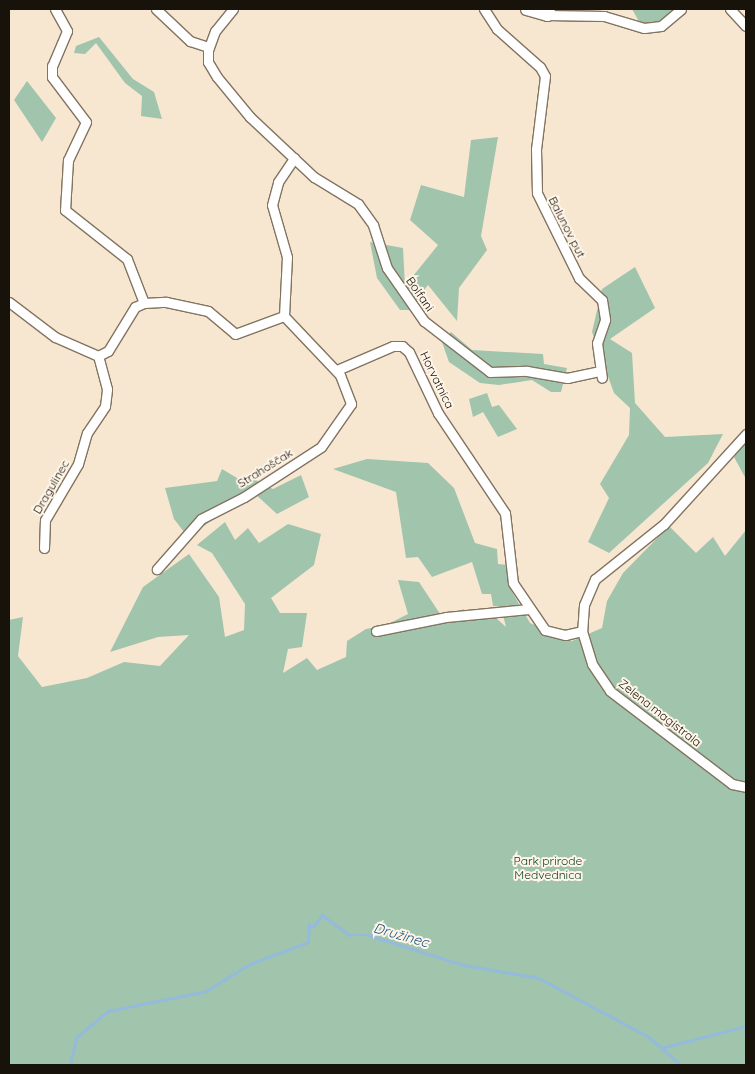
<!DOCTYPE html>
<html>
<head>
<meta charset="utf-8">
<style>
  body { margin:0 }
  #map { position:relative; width:755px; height:1074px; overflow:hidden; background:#f7e7d1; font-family:Quicksand,sans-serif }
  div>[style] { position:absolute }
  .green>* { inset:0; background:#a1c4ad }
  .stream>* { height:2.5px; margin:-1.25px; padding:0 1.25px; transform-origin:1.25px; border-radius:1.25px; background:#94badc }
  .roads { filter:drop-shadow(1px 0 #827461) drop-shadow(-1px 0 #827461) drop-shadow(0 1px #827461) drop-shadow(0 -1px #827461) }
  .minor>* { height:9px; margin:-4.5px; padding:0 4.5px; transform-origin:4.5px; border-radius:4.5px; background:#fff }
  .tertiary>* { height:11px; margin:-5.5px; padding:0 5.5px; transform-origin:5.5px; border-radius:5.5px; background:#fff }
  span { translate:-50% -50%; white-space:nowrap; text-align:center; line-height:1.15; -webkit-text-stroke:4px #fff5e8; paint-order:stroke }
  .street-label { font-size:12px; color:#17120a }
  .park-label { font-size:12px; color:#003c20 }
  .water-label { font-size:14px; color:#1c5783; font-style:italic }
  .frame { position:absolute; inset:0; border:10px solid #17120a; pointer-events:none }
</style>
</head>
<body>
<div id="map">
  <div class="green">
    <i style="clip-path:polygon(632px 9px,677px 9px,660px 23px,641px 25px)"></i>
    <i style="clip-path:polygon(99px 37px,133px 79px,154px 92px,162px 119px,141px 116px,142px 96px,125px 83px,96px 43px,85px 54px,74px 53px,76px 46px)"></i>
    <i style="clip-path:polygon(27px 81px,56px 118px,42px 142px,14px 100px)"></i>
    <i style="clip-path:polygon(498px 137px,481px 236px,487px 250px,459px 288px,457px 321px,428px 285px,409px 310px,400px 310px,377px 278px,370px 242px,403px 248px,405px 286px,438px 245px,410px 220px,421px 185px,464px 197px,471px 140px)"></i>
    <i style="clip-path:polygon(635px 267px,655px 308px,610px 339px,632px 353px,635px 403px,665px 437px,723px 434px,708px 463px,609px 553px,588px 542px,609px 498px,600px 484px,629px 435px,630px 408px,614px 393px,592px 332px,602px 289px)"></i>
    <i style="clip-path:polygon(451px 332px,472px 350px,543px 354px,544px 364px,567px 368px,561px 392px,551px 392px,532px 380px,499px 385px,480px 383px,449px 362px,442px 342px)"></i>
    <i style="clip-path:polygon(487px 393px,492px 407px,499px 405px,517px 429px,498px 437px,483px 412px,473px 417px,469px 399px)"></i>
    <i style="clip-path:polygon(746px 439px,746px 479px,734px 457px)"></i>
    <i style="clip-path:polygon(367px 459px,428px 463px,454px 488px,475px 543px,497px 549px,498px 564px,508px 565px,511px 590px,530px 623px,572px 641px,602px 628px,607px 601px,623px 573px,669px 526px,696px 553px,713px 537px,725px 556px,746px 530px,746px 1065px,9px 1065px,9px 620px,23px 617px,18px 656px,42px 687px,87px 678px,124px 662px,160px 666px,189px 635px,158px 637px,110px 652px,143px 587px,189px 554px,219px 597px,225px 637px,244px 630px,245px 604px,212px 553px,197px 545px,225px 522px,235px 540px,248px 528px,259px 543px,288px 524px,321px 534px,314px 565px,271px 598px,280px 613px,307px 613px,302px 647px,288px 649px,283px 673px,307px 658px,317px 670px,346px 657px,347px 641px,366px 629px,386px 625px,408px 614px,398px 580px,419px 582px,446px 623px,463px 609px,471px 614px,487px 610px,506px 627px,501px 607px,493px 606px,491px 594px,482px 594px,472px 562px,432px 577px,418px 557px,406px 558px,396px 492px,333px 469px)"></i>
    <i style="clip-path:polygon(222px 469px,242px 481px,248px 476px,273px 489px,301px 475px,309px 497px,277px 514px,253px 492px,188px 537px,174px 519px,165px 488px,217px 481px)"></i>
  </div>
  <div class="stream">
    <i style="left:661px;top:1048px;width:88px;rotate:-14.5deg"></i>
    <i style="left:70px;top:1065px;width:28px;rotate:-77deg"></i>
    <i style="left:76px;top:1038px;width:42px;rotate:-40.2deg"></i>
    <i style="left:108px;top:1011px;width:100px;rotate:-11.5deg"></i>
    <i style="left:206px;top:991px;width:52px;rotate:-31.5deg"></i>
    <i style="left:250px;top:964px;width:62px;rotate:-20.8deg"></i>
    <i style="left:308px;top:942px;width:17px;rotate:-87deg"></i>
    <i style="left:309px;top:925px;width:5px;rotate:11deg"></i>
    <i style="left:314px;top:926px;width:14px;rotate:-54deg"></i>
    <i style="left:322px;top:915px;width:34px;rotate:36deg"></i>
    <i style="left:350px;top:935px;width:18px"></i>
    <i style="left:368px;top:935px;width:101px;rotate:17.4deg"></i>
    <i style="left:464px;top:965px;width:76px;rotate:9.8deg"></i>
    <i style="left:539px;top:978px;width:125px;rotate:28.2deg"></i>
    <i style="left:649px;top:1037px;width:43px;rotate:41.2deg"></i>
  </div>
  <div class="roads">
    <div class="minor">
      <i style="left:55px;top:9px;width:25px;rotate:61deg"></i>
      <i style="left:67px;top:31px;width:38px;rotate:113deg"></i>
      <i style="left:52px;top:66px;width:11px;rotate:90deg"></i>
      <i style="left:52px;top:77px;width:56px;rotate:52.9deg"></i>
      <i style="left:86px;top:122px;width:42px;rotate:115.3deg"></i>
      <i style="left:68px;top:160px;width:50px;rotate:93.4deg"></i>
      <i style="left:65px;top:210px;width:79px;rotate:38.3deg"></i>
      <i style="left:127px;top:259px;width:47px;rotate:68.9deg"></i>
      <i style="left:156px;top:9px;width:47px;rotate:43.3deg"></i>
      <i style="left:190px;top:41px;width:20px;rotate:18deg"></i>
      <i style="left:233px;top:9px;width:28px;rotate:129deg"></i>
      <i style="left:215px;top:31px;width:20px;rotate:110deg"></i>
      <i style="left:208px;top:50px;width:12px;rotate:90deg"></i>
      <i style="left:208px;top:62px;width:17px;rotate:59deg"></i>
      <i style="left:217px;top:77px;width:52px;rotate:50.5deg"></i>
      <i style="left:250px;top:117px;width:88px;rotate:43.2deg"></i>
      <i style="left:314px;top:177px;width:52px;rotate:31.5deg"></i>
      <i style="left:358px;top:204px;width:26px;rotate:54deg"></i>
      <i style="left:373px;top:225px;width:45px;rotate:72deg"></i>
      <i style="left:387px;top:268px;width:65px;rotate:55.1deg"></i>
      <i style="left:424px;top:321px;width:83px;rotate:37.7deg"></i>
      <i style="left:490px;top:372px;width:37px;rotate:-2deg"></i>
      <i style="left:527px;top:371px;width:41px;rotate:9.9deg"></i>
      <i style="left:567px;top:378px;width:34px;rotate:-12deg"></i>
      <i style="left:484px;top:9px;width:24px;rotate:57deg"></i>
      <i style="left:497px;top:29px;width:57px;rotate:41.5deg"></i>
      <i style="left:540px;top:67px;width:10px;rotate:61deg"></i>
      <i style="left:545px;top:76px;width:74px;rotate:97deg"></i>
      <i style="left:536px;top:149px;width:44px;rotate:88.7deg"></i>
      <i style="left:537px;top:193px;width:95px;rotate:63.7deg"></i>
      <i style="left:579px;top:278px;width:32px;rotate:44deg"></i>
      <i style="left:602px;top:300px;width:20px;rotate:81deg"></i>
      <i style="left:605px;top:320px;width:24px;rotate:109deg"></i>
      <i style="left:597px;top:343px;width:35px;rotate:82deg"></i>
      <i style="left:730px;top:9px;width:23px;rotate:47deg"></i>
      <i style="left:547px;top:15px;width:57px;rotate:1deg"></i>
      <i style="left:604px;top:16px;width:42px;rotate:16.7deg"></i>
      <i style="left:644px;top:28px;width:17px;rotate:-7deg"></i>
      <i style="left:661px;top:26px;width:26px;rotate:-40deg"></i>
      <i style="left:9px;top:302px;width:58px;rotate:37.3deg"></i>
      <i style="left:55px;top:337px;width:47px;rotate:23.8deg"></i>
      <i style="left:98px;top:356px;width:11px;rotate:-27deg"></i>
      <i style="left:108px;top:351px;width:52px;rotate:-58.5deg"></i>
      <i style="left:135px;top:307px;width:10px;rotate:-24deg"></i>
      <i style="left:144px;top:303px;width:22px;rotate:-3deg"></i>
      <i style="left:166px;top:302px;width:43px;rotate:12.1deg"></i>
      <i style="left:208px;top:311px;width:35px;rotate:40deg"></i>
      <i style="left:235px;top:334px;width:52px;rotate:-20.2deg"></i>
      <i style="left:284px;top:316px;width:81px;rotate:46.5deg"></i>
      <i style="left:340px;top:375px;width:31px;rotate:69deg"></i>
      <i style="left:351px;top:404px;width:52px;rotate:124.9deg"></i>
      <i style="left:321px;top:447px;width:92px;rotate:147deg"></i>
      <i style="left:244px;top:497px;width:48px;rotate:152.9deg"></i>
      <i style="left:201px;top:519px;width:67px;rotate:131.3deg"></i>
      <i style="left:284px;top:316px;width:59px;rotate:-87.1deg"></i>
      <i style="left:287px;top:257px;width:54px;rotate:-106.1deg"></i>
      <i style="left:272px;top:205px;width:24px;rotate:-75deg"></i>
      <i style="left:278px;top:182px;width:29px;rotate:-56deg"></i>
      <i style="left:337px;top:370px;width:61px;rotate:-23.2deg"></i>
      <i style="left:393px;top:346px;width:9px"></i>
      <i style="left:402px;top:346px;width:9px;rotate:41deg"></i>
      <i style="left:409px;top:352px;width:68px;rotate:64.6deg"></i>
      <i style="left:438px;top:413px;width:120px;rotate:56.2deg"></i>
      <i style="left:505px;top:513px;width:70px;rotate:83.5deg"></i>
      <i style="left:513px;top:583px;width:57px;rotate:55.8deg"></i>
      <i style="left:545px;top:630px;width:21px;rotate:14deg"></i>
      <i style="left:565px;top:635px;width:17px;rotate:-13deg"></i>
      <i style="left:746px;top:434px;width:122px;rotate:132.3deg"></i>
      <i style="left:664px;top:524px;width:88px;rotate:141.4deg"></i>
      <i style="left:595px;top:579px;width:28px;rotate:113deg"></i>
      <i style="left:584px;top:605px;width:26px;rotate:94deg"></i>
      <i style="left:582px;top:631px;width:34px;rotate:73deg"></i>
      <i style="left:592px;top:664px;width:32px;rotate:56deg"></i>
      <i style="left:610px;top:691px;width:153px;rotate:37.3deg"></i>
      <i style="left:732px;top:784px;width:14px;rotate:12deg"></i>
      <i style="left:44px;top:548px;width:28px;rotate:-88deg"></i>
      <i style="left:45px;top:520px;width:65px;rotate:-59.5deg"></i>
      <i style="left:78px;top:464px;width:32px;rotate:-74deg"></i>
      <i style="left:87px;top:433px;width:32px;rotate:-56deg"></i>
      <i style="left:105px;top:406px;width:17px;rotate:-83deg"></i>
      <i style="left:107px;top:389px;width:34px;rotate:-105deg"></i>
      <i style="left:376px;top:631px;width:71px;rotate:-11.3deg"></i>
      <i style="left:446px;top:617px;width:83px;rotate:-5.5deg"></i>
    </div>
    <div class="tertiary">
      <i style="left:526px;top:9px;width:22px;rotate:16deg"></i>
      <i style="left:547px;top:15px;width:6px;rotate:-72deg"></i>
    </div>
  </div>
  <div class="street-label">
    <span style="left:567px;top:227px;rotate:63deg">Balunov put</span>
    <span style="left:420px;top:294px;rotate:55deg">Bolfani</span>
    <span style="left:437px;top:380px;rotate:64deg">Horvatnica</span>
    <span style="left:265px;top:468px;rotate:-32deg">Strahoščak</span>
    <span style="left:51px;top:487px;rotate:-60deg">Dragulinec</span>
    <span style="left:660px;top:713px;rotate:38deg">Zelena magistrala</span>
  </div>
  <div class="park-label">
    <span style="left:548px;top:868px">Park prirode<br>Medvednica</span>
  </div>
  <div class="water-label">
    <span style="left:401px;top:935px;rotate:16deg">Družinec</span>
  </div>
  <div class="frame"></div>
</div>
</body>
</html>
